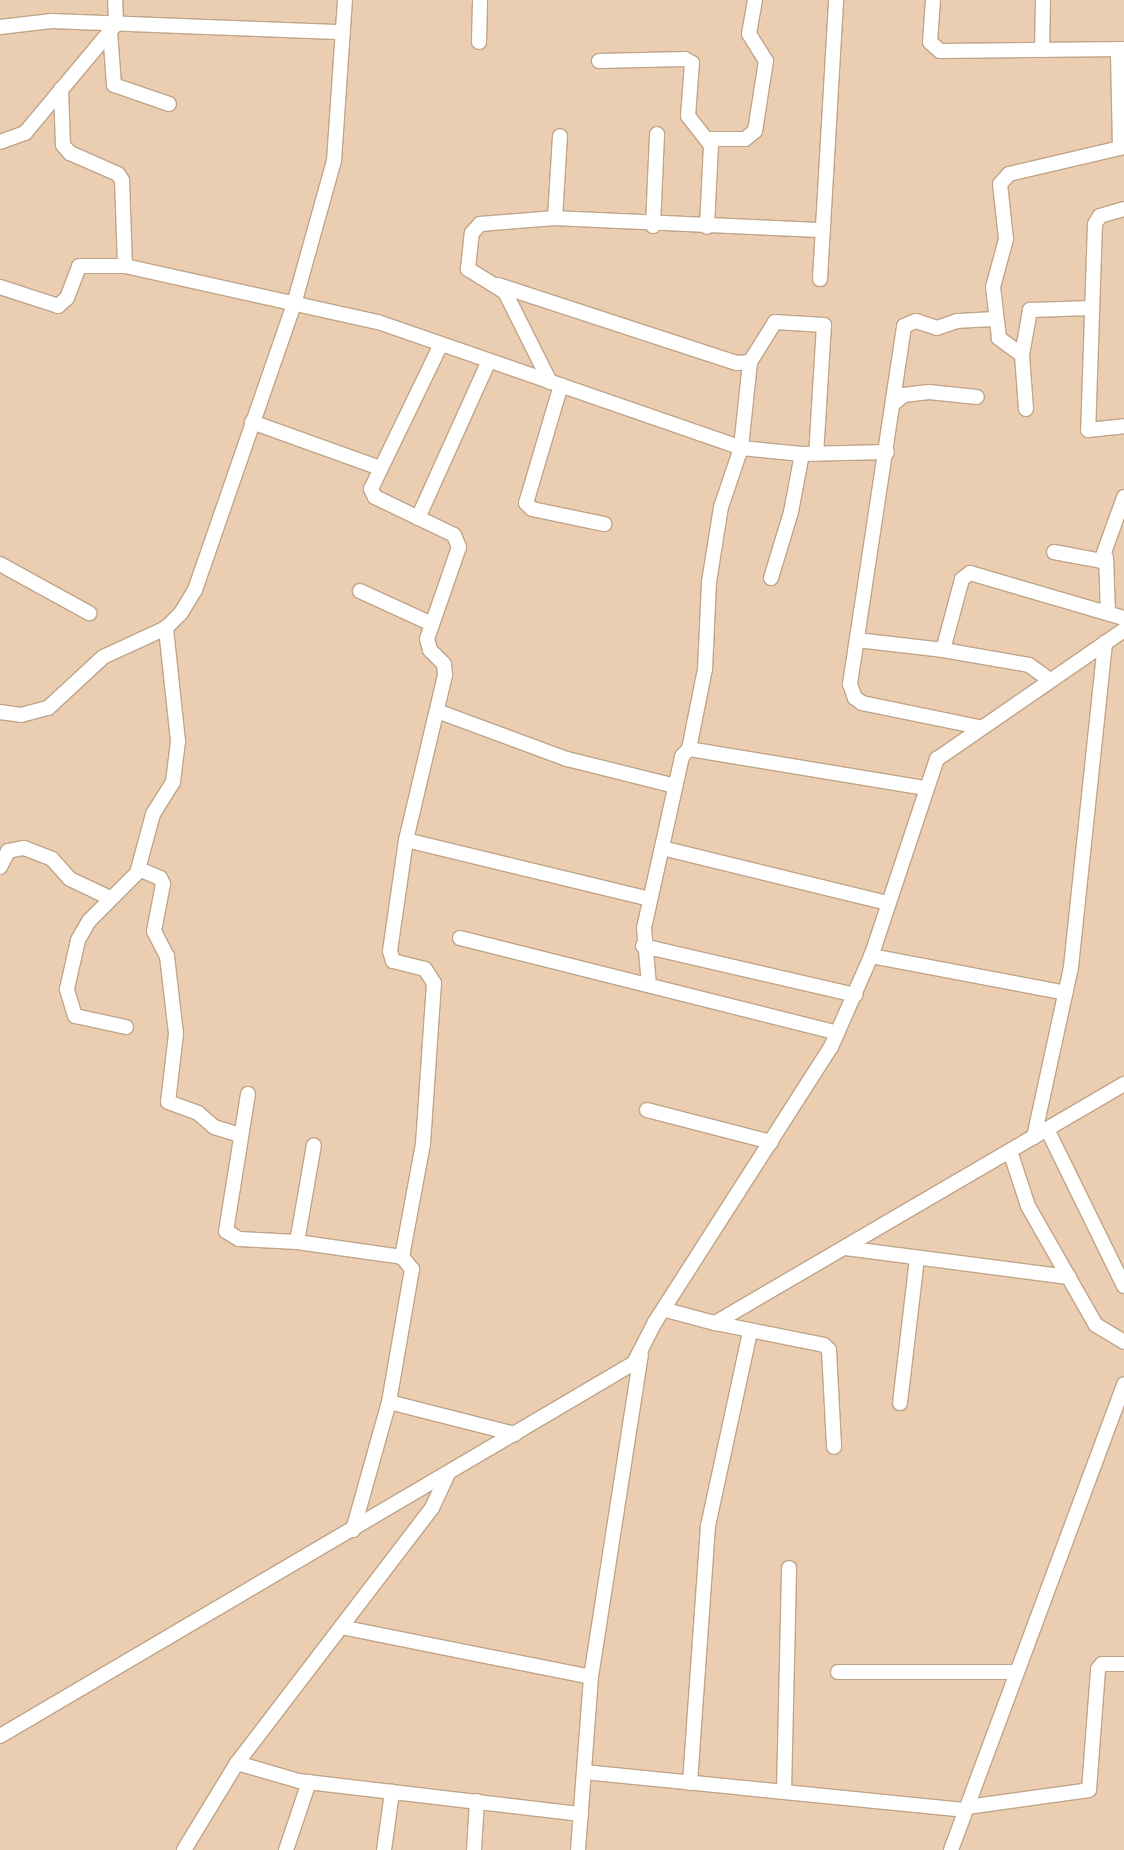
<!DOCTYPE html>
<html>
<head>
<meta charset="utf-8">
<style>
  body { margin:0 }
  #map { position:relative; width:1124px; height:1850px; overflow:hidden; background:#ebceb1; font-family:"Work Sans",sans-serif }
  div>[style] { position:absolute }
  .roads { filter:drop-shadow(1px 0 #c0a488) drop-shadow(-1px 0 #c0a488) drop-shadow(0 1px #c0a488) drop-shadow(0 -1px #c0a488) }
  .minor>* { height:14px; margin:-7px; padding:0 7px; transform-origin:7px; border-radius:7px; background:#fff }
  span { translate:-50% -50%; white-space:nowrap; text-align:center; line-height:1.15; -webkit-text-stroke:4px #ebceb1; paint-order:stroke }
</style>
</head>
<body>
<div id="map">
  <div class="roads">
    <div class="minor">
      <i style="left:933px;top:0;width:42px;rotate:94.1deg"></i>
      <i style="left:930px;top:42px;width:13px;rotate:42deg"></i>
      <i style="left:940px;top:51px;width:184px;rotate:-0.6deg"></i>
      <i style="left:0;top:27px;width:52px;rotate:-6.6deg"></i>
      <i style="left:52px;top:21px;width:291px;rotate:2.2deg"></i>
      <i style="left:110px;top:31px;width:54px;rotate:85.8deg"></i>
      <i style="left:114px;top:85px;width:58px;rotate:19.1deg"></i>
      <i style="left:479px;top:42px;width:42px;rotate:-88.6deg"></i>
      <i style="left:1042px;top:50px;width:50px;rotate:-88.9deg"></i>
      <i style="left:599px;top:61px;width:86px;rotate:-1.3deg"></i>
      <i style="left:685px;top:59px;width:8px;rotate:30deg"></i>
      <i style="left:692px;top:63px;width:53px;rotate:94.3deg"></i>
      <i style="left:688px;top:116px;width:37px;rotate:52deg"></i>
      <i style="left:711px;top:145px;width:82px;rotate:92.8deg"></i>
      <i style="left:61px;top:89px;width:56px;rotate:88deg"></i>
      <i style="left:63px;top:145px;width:11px;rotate:49deg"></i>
      <i style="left:70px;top:153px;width:52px;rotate:23.6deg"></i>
      <i style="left:118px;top:174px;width:7px;rotate:56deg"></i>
      <i style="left:122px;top:180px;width:86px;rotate:88deg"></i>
      <i style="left:125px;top:266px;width:259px;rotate:12.5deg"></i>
      <i style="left:378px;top:322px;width:384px;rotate:19.1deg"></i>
      <i style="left:741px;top:448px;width:62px;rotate:108.7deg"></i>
      <i style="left:721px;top:507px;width:76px;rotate:99.1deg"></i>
      <i style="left:709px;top:582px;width:87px;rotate:92.6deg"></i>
      <i style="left:705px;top:669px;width:82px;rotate:101.3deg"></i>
      <i style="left:709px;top:139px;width:36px"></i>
      <i style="left:745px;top:139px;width:13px;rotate:-39deg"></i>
      <i style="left:755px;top:131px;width:71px;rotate:-81.1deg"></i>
      <i style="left:766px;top:61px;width:32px;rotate:-122deg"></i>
      <i style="left:749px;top:34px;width:35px;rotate:-80deg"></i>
      <i style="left:0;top:142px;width:27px;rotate:-20deg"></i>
      <i style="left:25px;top:133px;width:142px;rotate:-50.1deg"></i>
      <i style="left:116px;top:24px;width:24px;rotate:-92deg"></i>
      <i style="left:1124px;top:209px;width:25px;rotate:164deg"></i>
      <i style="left:1100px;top:216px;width:9px;rotate:122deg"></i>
      <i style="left:1095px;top:224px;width:206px;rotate:91.9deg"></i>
      <i style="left:1088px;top:430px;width:36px;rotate:-6deg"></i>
      <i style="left:555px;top:218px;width:82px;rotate:-86.5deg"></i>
      <i style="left:653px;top:226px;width:92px;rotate:-87.5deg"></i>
      <i style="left:820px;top:279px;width:279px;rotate:-86.7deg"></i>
      <i style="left:498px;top:285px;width:251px;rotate:18.1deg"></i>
      <i style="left:737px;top:363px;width:13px;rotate:-4deg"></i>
      <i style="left:750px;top:362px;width:47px;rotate:-58deg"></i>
      <i style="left:775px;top:322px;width:49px;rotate:3.5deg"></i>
      <i style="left:824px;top:325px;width:129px;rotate:93.5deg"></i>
      <i style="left:0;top:287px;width:61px;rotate:18.1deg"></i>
      <i style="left:58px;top:306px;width:12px;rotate:-42deg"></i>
      <i style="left:67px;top:298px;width:34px;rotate:-69deg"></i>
      <i style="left:79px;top:266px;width:46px"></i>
      <i style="left:1022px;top:355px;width:46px;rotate:-79.9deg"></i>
      <i style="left:1030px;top:310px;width:62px;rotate:-1.8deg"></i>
      <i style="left:750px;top:362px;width:86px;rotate:96deg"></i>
      <i style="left:741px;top:448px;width:61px;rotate:5.6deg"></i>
      <i style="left:802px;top:454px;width:85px;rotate:-1.3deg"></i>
      <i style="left:550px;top:382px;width:101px;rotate:-116.6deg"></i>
      <i style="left:505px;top:292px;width:44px;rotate:-148.1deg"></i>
      <i style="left:468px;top:269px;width:36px;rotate:-84deg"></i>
      <i style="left:472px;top:233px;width:12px;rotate:-48deg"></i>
      <i style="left:480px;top:224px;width:75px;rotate:-4.6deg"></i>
      <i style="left:555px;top:218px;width:268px;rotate:2.6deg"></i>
      <i style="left:561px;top:385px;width:123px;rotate:106.5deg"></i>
      <i style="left:526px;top:503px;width:8px;rotate:45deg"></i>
      <i style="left:532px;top:509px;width:74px;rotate:11.8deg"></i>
      <i style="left:894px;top:403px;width:13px;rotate:-39deg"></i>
      <i style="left:904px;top:395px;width:25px;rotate:-7deg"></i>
      <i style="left:929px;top:392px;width:48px;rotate:5.9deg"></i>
      <i style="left:1026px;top:409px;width:54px;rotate:-94.2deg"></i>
      <i style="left:1022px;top:355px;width:29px;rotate:-144deg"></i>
      <i style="left:999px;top:338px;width:51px;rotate:-96.7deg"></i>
      <i style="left:993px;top:287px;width:50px;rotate:-74.8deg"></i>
      <i style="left:1006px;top:239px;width:55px;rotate:-96.2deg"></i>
      <i style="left:1000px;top:184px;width:13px;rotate:-48deg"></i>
      <i style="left:1009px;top:174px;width:114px;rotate:-13.2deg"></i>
      <i style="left:1120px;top:148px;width:98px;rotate:-91.2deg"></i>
      <i style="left:252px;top:422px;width:136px;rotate:19.8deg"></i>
      <i style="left:418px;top:518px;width:172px;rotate:-65.7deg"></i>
      <i style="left:1054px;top:552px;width:48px;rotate:10.8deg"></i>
      <i style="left:1101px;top:561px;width:68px;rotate:-70.2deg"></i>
      <i style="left:1106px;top:557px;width:56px;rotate:88deg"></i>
      <i style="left:0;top:564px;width:102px;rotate:28.8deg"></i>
      <i style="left:771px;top:578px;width:69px;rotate:-73.1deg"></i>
      <i style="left:791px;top:512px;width:59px;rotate:-79.3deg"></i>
      <i style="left:360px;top:591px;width:79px;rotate:24.6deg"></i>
      <i style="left:857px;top:640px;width:87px;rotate:6.6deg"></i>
      <i style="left:943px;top:650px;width:73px;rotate:-75deg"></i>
      <i style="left:962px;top:579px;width:10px;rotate:-37deg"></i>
      <i style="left:970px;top:573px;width:160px;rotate:16.3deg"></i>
      <i style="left:943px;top:650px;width:87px;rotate:9.9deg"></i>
      <i style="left:1029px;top:665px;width:26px;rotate:36deg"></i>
      <i style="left:437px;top:711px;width:139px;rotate:20.3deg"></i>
      <i style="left:567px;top:759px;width:111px;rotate:14deg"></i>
      <i style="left:0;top:712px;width:21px;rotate:8deg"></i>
      <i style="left:21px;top:715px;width:28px;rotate:-15deg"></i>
      <i style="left:48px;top:708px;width:75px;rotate:-42.8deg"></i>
      <i style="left:103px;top:657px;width:69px;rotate:-24.7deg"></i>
      <i style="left:166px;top:628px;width:21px;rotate:-45deg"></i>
      <i style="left:181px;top:613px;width:27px;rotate:-59deg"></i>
      <i style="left:195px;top:590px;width:303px;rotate:-70.9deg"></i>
      <i style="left:294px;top:304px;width:148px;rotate:-74.4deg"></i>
      <i style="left:334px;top:161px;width:161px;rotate:-86.1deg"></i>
      <i style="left:979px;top:727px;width:119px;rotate:-168.4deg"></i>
      <i style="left:862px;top:703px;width:9px;rotate:-144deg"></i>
      <i style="left:855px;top:698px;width:15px;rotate:-110deg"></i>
      <i style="left:850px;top:684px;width:362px;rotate:-81.4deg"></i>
      <i style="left:904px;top:326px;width:13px;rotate:-23deg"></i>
      <i style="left:916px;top:321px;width:22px;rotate:18deg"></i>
      <i style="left:937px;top:328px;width:21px;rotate:-19deg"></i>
      <i style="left:957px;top:321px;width:39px;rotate:-3deg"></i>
      <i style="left:406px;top:840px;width:251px;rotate:13.6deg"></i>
      <i style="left:662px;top:848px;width:233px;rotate:13.7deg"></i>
      <i style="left:0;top:867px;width:18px;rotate:-63deg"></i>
      <i style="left:8px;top:851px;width:16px;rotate:-11deg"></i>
      <i style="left:24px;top:848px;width:30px;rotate:21deg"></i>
      <i style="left:52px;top:859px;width:27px;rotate:48deg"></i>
      <i style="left:70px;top:879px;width:44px;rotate:25.4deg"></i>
      <i style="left:139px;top:869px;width:23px;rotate:23deg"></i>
      <i style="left:160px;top:878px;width:7px;rotate:63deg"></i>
      <i style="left:163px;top:884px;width:48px;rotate:100.8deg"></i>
      <i style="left:154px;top:931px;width:28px;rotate:63deg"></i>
      <i style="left:167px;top:956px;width:79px;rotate:83.4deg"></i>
      <i style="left:176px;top:1034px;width:68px;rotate:96.7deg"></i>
      <i style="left:168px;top:1102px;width:32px;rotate:20deg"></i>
      <i style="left:198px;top:1113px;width:21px;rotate:41deg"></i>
      <i style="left:214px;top:1127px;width:28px;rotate:17deg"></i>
      <i style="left:460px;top:938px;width:389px;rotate:14.1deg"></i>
      <i style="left:643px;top:946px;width:218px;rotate:13deg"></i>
      <i style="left:871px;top:956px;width:198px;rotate:10.7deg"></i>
      <i style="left:649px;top:985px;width:57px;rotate:-95deg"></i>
      <i style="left:644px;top:928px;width:176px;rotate:-77.5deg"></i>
      <i style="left:682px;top:756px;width:10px;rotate:-45deg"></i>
      <i style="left:689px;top:749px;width:239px;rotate:9.4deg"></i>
      <i style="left:126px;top:1027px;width:52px;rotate:-167.8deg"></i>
      <i style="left:75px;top:1016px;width:28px;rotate:-107deg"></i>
      <i style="left:67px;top:989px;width:50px;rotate:-77.3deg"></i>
      <i style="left:78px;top:940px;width:22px;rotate:-60deg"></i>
      <i style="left:89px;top:921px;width:68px;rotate:-45deg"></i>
      <i style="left:137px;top:873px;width:61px;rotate:-74.8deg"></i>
      <i style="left:153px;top:814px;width:38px;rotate:-58deg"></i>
      <i style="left:173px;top:782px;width:41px;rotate:-83deg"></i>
      <i style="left:178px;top:741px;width:114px;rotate:-96.1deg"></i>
      <i style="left:248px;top:1094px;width:139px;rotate:99.1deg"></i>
      <i style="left:226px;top:1231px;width:15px;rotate:32deg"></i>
      <i style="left:239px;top:1239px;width:58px;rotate:3deg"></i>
      <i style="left:297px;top:1242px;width:106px;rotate:8.1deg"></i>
      <i style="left:402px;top:1257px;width:16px;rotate:50deg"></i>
      <i style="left:412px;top:1269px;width:135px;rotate:99.8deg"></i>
      <i style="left:389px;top:1402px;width:133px;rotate:105.7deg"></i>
      <i style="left:647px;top:1110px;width:128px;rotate:14.5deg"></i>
      <i style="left:1047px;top:1129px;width:175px;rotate:63.9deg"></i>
      <i style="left:1034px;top:1137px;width:174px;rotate:-77.7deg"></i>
      <i style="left:1071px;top:967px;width:326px;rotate:-84deg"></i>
      <i style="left:1010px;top:1151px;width:58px;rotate:71.9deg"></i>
      <i style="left:1028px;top:1206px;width:137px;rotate:60.3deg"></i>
      <i style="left:1096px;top:1325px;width:33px;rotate:31deg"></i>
      <i style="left:297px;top:1242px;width:98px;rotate:-80.1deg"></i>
      <i style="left:845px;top:1248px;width:226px;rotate:7.4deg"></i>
      <i style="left:402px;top:1257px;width:115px;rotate:-79.5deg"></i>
      <i style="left:423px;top:1144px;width:161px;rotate:-86.1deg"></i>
      <i style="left:434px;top:983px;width:17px;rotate:-123deg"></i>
      <i style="left:425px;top:969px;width:33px;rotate:-166deg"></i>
      <i style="left:393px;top:961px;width:10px;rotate:-107deg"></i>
      <i style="left:390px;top:951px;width:112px;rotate:-81.8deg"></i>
      <i style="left:406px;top:840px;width:170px;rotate:-76.7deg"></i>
      <i style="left:445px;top:675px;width:11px;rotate:-95deg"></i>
      <i style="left:444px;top:664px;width:20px;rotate:-135deg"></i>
      <i style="left:430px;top:650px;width:11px;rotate:-105deg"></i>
      <i style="left:427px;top:639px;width:97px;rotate:-70.8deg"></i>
      <i style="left:459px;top:547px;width:13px;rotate:-113deg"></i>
      <i style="left:454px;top:535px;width:88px;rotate:-154.3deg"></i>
      <i style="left:375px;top:497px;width:9px;rotate:-117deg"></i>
      <i style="left:371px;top:489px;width:161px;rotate:-64.2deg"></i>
      <i style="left:666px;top:1310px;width:51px;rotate:14.9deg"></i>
      <i style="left:715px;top:1323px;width:474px;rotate:-30.3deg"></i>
      <i style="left:715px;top:1323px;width:111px;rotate:11.4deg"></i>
      <i style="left:824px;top:1345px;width:7px;rotate:45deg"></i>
      <i style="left:829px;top:1350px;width:97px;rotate:87deg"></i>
      <i style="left:389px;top:1402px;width:130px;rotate:14.3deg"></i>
      <i style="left:900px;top:1403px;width:146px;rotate:-83.3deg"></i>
      <i style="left:341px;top:1627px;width:255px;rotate:11.3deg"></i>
      <i style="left:838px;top:1672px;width:179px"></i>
      <i style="left:0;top:1736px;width:736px;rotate:-30.47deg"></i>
      <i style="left:634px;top:1363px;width:46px;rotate:-62.9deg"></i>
      <i style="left:655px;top:1322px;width:326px;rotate:-57.4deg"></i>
      <i style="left:831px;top:1047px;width:102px;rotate:-66.2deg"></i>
      <i style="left:872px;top:954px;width:206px;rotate:-71.6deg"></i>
      <i style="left:937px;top:759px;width:227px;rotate:-34.6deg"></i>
      <i style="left:237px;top:1763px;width:65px;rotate:16.2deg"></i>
      <i style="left:299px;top:1781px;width:284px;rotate:6.7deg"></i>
      <i style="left:584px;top:1772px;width:384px;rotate:5.7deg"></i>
      <i style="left:690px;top:1783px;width:258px;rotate:-86deg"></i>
      <i style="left:708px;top:1526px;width:199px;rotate:-77.8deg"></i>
      <i style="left:784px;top:1792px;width:224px;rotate:-88.7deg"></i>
      <i style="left:967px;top:1807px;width:123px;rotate:-7.9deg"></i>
      <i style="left:1089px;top:1790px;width:121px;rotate:-85.7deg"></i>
      <i style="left:1098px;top:1669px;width:6px;rotate:-51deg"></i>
      <i style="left:1102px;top:1664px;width:22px"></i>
      <i style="left:184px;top:1850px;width:102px;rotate:-58.7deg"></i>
      <i style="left:237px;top:1763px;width:321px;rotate:-52.6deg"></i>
      <i style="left:432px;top:1508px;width:35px;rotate:-65deg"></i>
      <i style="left:286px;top:1850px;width:72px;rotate:-71.3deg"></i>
      <i style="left:384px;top:1850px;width:59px;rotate:-82.1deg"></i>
      <i style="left:474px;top:1850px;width:49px;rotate:-86.5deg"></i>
      <i style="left:578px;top:1850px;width:173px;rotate:-85.7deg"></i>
      <i style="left:591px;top:1677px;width:326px;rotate:-81.2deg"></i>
      <i style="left:951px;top:1850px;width:497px;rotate:-69.6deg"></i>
    </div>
  </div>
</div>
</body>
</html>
